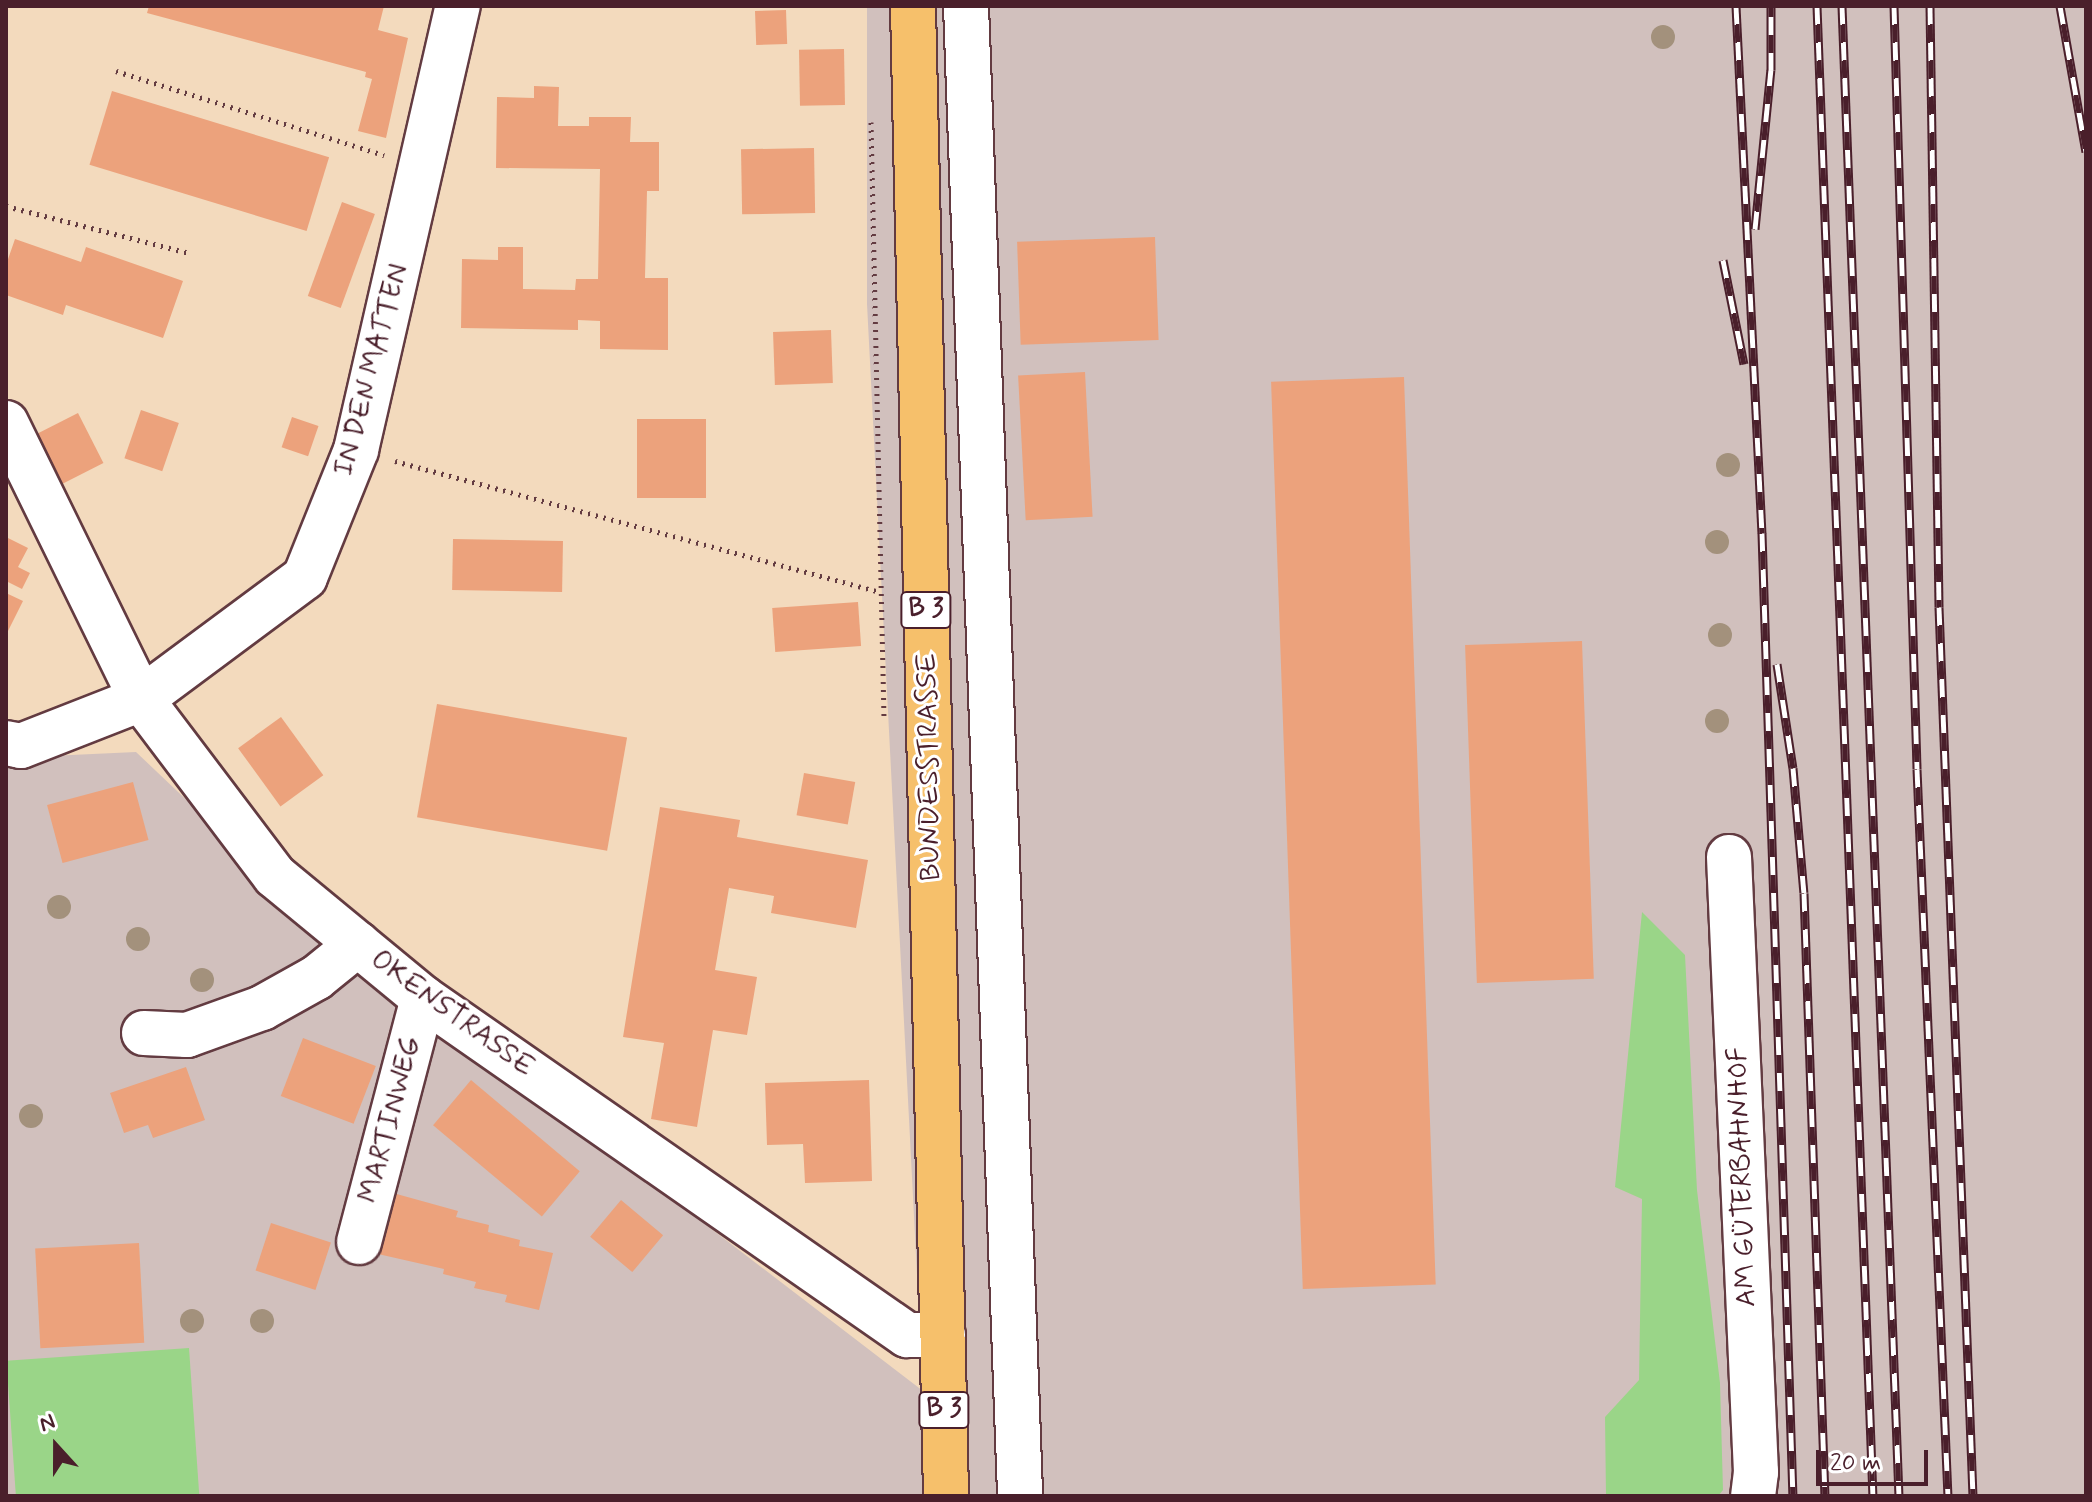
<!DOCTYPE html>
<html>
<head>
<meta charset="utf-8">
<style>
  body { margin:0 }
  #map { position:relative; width:2092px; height:1502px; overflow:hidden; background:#f3dabd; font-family:Mynerve,sans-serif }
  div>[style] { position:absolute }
  .industrial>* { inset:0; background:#d1c0bd }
  .green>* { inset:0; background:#9ad588; transform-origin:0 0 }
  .building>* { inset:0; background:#eca27c; transform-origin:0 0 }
  .path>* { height:5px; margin-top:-2.5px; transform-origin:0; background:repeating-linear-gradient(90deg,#633b41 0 2px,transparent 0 8px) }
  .roads { filter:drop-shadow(2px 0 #633b41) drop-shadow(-2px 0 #633b41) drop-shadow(0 2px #633b41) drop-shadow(0 -2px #633b41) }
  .minor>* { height:44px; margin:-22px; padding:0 22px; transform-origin:22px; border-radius:22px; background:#fff }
  .major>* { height:44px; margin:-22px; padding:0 22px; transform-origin:22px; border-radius:22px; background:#f6c06b }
  .rail>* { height:9px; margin-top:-4.5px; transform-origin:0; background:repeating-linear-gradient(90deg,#fff 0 18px,#4a1f2b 0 36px); box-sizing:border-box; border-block:2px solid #4a1f2b }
  .trees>* { width:24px; height:24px; margin:-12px; border-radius:50%; background:#a3917c }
  span { translate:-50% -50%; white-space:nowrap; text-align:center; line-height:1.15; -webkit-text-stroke:6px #fff; paint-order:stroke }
  .shield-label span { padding:2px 6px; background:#fff; border:2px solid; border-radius:6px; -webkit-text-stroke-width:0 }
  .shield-label { font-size:26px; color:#4a1f2b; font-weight:700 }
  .street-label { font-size:28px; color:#4a1f2b }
  .frame { position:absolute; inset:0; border:8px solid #4a1f2b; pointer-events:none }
  .north { position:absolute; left:16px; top:1406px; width:80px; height:80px; -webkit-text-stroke:6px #fff; paint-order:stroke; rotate:339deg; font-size:22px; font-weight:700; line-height:32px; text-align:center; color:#4a1f2b }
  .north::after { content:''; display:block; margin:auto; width:28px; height:36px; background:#4a1f2b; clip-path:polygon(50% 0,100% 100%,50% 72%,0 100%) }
  .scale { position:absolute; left:1816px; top:1450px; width:112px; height:36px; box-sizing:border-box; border:4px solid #4a1f2b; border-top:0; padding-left:10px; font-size:24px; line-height:28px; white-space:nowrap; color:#4a1f2b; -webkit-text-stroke:6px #fff; paint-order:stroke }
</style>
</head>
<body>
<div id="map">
  <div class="industrial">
    <i style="clip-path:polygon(867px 6px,2086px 6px,2086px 1496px,6px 1496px,6px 758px,136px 752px,332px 938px,923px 1391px,867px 304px)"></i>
  </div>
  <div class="green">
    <i style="clip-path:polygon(1642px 912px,1685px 955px,1697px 1190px,1720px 1383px,1723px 1490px,1718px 1496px,1606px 1496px,1605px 1417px,1639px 1380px,1642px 1199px,1615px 1187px)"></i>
    <i style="left:189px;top:1348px;width:148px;height:183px;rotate:86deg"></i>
  </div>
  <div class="building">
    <i style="clip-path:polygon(149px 6px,384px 6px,378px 30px,408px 38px,386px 138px,358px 131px,372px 79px,365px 77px,366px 72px,147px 13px)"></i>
    <i style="left:786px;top:10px;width:34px;height:31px;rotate:88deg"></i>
    <i style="left:844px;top:49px;width:56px;height:45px;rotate:89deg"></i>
    <i style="clip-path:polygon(534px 86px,559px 87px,558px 126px,589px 126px,589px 117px,631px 117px,630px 142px,659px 142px,659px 191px,647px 191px,645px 278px,668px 278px,668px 350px,600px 349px,600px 321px,578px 320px,578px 330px,461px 328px,462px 259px,498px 260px,498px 247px,523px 247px,523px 289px,575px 290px,576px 279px,598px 279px,600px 169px,496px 168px,497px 97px,534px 98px)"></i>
    <i style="left:112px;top:91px;width:227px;height:77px;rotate:17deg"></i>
    <i style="left:814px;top:148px;width:65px;height:73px;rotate:89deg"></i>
    <i style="left:342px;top:202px;width:35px;height:100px;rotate:20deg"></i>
    <i style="left:1155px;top:237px;width:103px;height:138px;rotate:88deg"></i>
    <i style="clip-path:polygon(15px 239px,81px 262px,86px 247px,183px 281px,163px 338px,66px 305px,63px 315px,6px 295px,6px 265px)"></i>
    <i style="left:831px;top:330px;width:53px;height:58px;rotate:88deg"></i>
    <i style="left:1085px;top:372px;width:145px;height:67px;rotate:87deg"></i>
    <i style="left:1404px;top:377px;width:908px;height:133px;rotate:88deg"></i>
    <i style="left:141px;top:410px;width:40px;height:51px;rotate:19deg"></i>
    <i style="left:78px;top:413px;width:56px;height:58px;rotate:63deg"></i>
    <i style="left:292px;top:417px;width:28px;height:32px;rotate:19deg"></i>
    <i style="left:637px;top:419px;width:69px;height:79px"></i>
    <i style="clip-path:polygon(6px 537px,28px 548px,18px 567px,30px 573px,22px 589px,6px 581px)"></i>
    <i style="left:453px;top:539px;width:110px;height:51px;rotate:1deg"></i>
    <i style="clip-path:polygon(6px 593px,23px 601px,6px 635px)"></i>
    <i style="left:858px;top:602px;width:44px;height:86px;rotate:86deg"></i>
    <i style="left:1582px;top:641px;width:338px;height:117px;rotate:88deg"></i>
    <i style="left:437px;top:704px;width:193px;height:115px;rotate:10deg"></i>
    <i style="left:281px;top:717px;width:72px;height:53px;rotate:54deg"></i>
    <i style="left:804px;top:773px;width:52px;height:43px;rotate:10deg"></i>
    <i style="left:133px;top:782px;width:60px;height:89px;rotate:75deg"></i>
    <i style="clip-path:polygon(660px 807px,740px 820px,737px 837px,868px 860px,856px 928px,771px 913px,774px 896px,729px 888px,715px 970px,757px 977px,747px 1035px,713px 1030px,697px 1127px,651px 1119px,664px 1043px,623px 1037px)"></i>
    <i style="left:303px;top:1038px;width:78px;height:62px;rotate:21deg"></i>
    <i style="clip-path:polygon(186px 1067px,205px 1120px,153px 1138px,148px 1125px,124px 1133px,110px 1093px)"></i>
    <i style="left:471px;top:1080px;width:142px;height:59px;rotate:40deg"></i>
    <i style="clip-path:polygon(869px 1080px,872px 1181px,805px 1183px,803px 1144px,767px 1145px,765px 1083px)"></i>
    <i style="clip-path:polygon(393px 1193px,458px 1211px,456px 1217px,489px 1225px,488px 1232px,520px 1240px,519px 1246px,553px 1253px,539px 1310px,505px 1302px,507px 1295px,474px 1288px,476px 1282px,443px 1274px,444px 1269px,378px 1254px)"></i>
    <i style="left:621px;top:1200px;width:55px;height:48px;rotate:40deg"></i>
    <i style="left:271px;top:1223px;width:63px;height:50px;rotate:18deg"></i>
    <i style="left:139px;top:1243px;width:100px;height:104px;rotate:87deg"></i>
  </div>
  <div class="path">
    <i style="left:116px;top:71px;width:281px;rotate:17.4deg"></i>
    <i style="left:871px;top:122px;width:594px;rotate:88.75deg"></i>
    <i style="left:6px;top:206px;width:189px;rotate:14.4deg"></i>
    <i style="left:395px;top:461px;width:502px;rotate:15.12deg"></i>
  </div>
  <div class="roads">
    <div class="minor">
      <i style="left:966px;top:6px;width:1491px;rotate:87.92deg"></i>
      <i style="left:6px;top:423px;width:307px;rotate:63.9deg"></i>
      <i style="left:141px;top:699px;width:222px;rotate:52.9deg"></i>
      <i style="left:275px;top:876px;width:192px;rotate:39.5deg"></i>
      <i style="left:423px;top:998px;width:590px;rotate:34.85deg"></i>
      <i style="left:907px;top:1335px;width:36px"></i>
      <i style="left:6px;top:743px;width:15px;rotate:11deg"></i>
      <i style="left:21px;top:746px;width:129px;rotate:-21.4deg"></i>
      <i style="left:141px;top:699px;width:204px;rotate:-36.6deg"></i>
      <i style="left:305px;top:577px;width:137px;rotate:-68.1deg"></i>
      <i style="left:356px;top:450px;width:456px;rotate:-77.1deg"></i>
      <i style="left:1729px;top:857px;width:616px;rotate:87.49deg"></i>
      <i style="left:1756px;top:1472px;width:24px;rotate:97deg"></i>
      <i style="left:144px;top:1033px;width:43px;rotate:2.7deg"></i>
      <i style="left:187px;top:1035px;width:80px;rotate:-19.8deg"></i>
      <i style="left:262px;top:1008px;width:62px;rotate:-29.1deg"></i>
      <i style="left:316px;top:978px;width:54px;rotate:-39deg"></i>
      <i style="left:359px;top:1242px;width:252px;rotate:-75.3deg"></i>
    </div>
    <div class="major">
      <i style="left:913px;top:6px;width:1490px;rotate:88.73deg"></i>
    </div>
  </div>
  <div class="rail">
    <i style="left:1736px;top:6px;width:528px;rotate:87.18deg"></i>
    <i style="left:1762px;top:533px;width:963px;rotate:88.16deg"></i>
    <i style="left:1817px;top:6px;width:1491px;rotate:87.85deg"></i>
    <i style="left:1842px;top:6px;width:1491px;rotate:87.81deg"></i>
    <i style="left:1894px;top:6px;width:763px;rotate:88.27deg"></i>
    <i style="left:1917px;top:769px;width:728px;rotate:87.56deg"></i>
    <i style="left:1930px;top:6px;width:601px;rotate:89.14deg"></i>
    <i style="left:1939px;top:607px;width:890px;rotate:87.81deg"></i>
    <i style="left:2060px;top:6px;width:148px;rotate:79.9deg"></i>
    <i style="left:1755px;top:229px;width:160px;rotate:-84.3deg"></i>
    <i style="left:1771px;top:70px;width:64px;rotate:-90deg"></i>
    <i style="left:1723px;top:260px;width:106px;rotate:78.6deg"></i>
    <i style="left:1777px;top:664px;width:105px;rotate:81.3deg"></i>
    <i style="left:1793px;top:768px;width:125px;rotate:85deg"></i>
    <i style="left:1804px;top:893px;width:603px;rotate:88.01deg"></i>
  </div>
  <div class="trees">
    <i style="left:1663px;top:37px"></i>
    <i style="left:1728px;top:465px"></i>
    <i style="left:1717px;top:542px"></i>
    <i style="left:1720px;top:635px"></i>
    <i style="left:1717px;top:721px"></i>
    <i style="left:59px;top:907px"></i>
    <i style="left:138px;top:939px"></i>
    <i style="left:202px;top:980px"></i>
    <i style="left:31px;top:1116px"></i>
    <i style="left:192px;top:1321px"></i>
    <i style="left:262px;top:1321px"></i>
  </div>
  <div class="shield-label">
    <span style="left:926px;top:610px">B 3</span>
    <span style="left:944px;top:1410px">B 3</span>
  </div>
  <div class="street-label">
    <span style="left:372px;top:370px;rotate:-75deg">IN DEN MATTEN</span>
    <span style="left:930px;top:767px;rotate:-91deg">BUNDESSTRASSE</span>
    <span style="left:452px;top:1014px;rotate:36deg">OKENSTRASSE</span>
    <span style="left:391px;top:1120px;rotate:-75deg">MARTINWEG</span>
    <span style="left:1743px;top:1177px;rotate:-92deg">AM GÜTERBAHNHOF</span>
  </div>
  <div class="frame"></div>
  <div class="north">N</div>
  <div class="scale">20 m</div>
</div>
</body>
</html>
